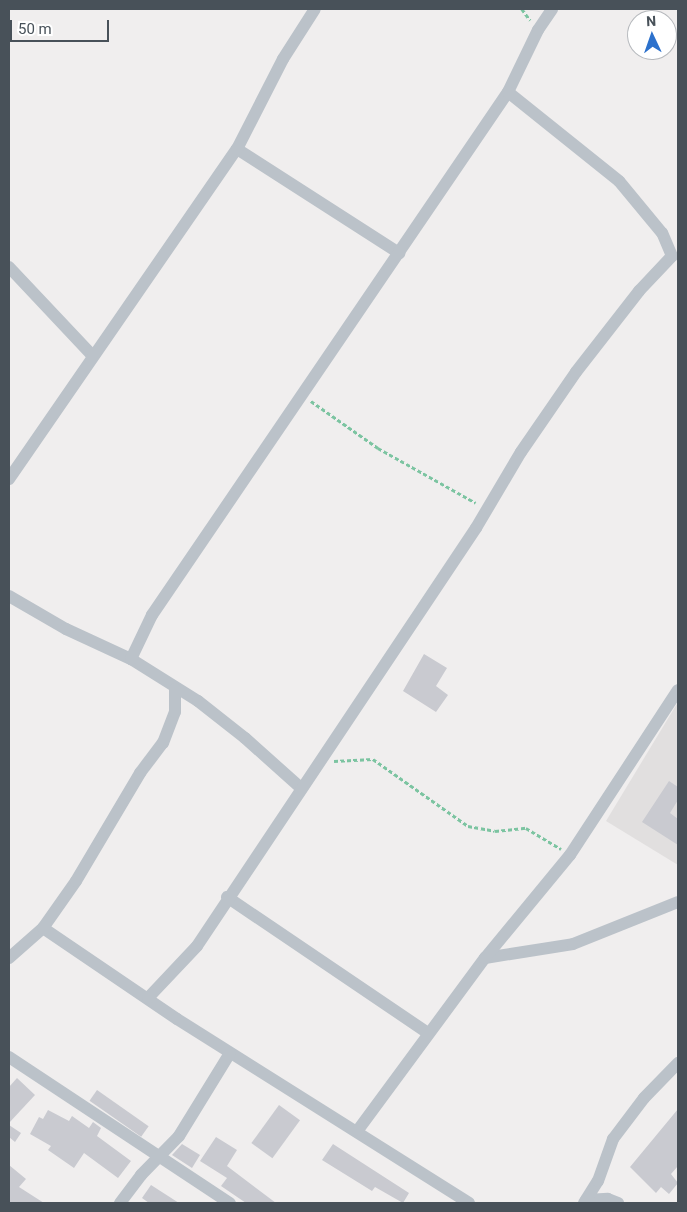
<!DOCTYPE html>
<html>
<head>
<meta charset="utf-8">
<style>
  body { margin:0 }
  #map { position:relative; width:687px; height:1212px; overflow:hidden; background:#f0eeee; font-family:Roboto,sans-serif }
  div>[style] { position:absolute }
  .education>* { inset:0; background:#e1dfdf }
  .building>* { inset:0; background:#c9cad0; transform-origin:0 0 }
  .path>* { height:2.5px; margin-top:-1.25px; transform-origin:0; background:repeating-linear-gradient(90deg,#7cc4a1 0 4px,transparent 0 6.5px) }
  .street>* { height:12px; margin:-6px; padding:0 6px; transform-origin:6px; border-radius:6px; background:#bbc2c9 }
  span { translate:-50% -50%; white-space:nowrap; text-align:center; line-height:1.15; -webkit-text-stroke:4.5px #fff; paint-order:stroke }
  .frame { position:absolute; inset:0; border:10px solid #485159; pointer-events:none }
  .north { position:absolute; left:627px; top:10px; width:50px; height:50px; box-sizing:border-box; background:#fff; border:1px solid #b6b9bd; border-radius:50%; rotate:357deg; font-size:14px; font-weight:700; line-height:20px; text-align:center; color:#485159 }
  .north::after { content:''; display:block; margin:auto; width:18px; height:22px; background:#2c71cc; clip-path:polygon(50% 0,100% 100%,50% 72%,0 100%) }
  .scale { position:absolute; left:10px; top:20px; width:99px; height:22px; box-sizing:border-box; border:2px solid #485159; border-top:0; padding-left:6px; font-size:15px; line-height:18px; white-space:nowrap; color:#485159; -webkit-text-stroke:4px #fff; paint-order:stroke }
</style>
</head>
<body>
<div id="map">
  <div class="education">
    <i style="clip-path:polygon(678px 702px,678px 865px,606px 821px)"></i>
  </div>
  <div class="building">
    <i style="clip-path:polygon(424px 654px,447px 668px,436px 686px,448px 695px,436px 712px,403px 691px)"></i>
    <i style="clip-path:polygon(669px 781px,678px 787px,678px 800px,670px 813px,678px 819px,678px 845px,642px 822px)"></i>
    <i style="clip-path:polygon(17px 1078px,35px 1095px,9px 1123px,9px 1087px)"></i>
    <i style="left:97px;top:1090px;width:63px;height:13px;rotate:35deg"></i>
    <i style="left:279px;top:1105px;width:26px;height:47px;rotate:36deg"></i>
    <i style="clip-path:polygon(678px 1109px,678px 1166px,671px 1174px,678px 1183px,669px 1194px,661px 1187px,656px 1193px,630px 1167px)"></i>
    <i style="clip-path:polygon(48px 1110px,69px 1121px,72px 1116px,89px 1128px,93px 1122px,101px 1128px,97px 1136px,131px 1161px,118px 1178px,84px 1153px,74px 1168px,48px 1150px,51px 1146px,30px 1134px,39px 1117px,43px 1119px)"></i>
    <i style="clip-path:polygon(9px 1125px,21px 1133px,15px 1142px,9px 1137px)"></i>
    <i style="clip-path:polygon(216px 1137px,237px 1150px,227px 1166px,276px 1203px,246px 1203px,221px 1186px,227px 1178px,200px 1161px)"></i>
    <i style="clip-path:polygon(182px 1144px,200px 1155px,192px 1168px,172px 1155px)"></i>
    <i style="clip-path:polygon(333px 1144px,409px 1193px,403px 1203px,375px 1187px,372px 1191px,322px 1160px)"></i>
    <i style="clip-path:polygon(9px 1165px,26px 1179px,19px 1187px,44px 1203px,9px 1203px)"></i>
    <i style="clip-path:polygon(151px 1185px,179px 1203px,149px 1203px,142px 1198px)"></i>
  </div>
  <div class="path">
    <i style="left:522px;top:9px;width:14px;rotate:54deg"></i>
    <i style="left:311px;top:401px;width:82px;rotate:35deg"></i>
    <i style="left:378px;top:448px;width:112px;rotate:29.3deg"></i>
    <i style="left:334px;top:761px;width:39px;rotate:-3deg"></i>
    <i style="left:373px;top:759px;width:116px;rotate:35.2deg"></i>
    <i style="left:468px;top:826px;width:27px;rotate:10deg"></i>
    <i style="left:495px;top:831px;width:31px;rotate:-6deg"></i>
    <i style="left:526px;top:828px;width:41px;rotate:31deg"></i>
  </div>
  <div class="street">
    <i style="left:237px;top:149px;width:193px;rotate:32.7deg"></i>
    <i style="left:9px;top:267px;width:121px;rotate:46.7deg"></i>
    <i style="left:9px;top:479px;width:401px;rotate:-55.4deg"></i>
    <i style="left:237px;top:149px;width:101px;rotate:-62.9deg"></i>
    <i style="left:283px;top:59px;width:59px;rotate:-57.4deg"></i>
    <i style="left:9px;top:596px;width:66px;rotate:30.1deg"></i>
    <i style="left:66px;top:629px;width:72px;rotate:24.8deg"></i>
    <i style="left:131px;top:659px;width:79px;rotate:32.1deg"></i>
    <i style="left:198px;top:701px;width:60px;rotate:38.2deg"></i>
    <i style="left:245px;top:738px;width:75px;rotate:41.8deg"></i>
    <i style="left:131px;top:659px;width:49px;rotate:-64.5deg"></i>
    <i style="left:152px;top:615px;width:633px;rotate:-55.76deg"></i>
    <i style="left:508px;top:92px;width:69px;rotate:-64.2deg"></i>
    <i style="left:538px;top:30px;width:25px;rotate:-56deg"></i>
    <i style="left:227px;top:897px;width:243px;rotate:34.1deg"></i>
    <i style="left:43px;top:928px;width:162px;rotate:34.2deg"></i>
    <i style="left:177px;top:1019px;width:345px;rotate:32.2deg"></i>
    <i style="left:9px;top:958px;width:45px;rotate:-41.4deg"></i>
    <i style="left:43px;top:928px;width:57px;rotate:-54.9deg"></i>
    <i style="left:76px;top:881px;width:126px;rotate:-59.3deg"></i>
    <i style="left:140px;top:773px;width:38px;rotate:-53deg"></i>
    <i style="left:163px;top:743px;width:33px;rotate:-69deg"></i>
    <i style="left:175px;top:712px;width:23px;rotate:-90deg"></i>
    <i style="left:485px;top:958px;width:89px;rotate:-9deg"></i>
    <i style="left:573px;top:944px;width:113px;rotate:-21.8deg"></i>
    <i style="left:148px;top:998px;width:71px;rotate:-46.7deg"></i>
    <i style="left:197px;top:946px;width:503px;rotate:-56.28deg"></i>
    <i style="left:476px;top:528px;width:88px;rotate:-59.4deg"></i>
    <i style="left:521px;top:452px;width:97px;rotate:-55.5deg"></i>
    <i style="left:576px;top:372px;width:103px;rotate:-52.1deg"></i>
    <i style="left:639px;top:291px;width:48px;rotate:-46.7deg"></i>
    <i style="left:672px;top:256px;width:25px;rotate:-113deg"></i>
    <i style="left:662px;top:233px;width:67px;rotate:-129.6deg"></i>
    <i style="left:619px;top:181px;width:142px;rotate:-141.3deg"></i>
    <i style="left:9px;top:1057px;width:265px;rotate:33.5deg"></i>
    <i style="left:358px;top:1130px;width:214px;rotate:-53.6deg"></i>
    <i style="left:485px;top:958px;width:134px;rotate:-50.5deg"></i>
    <i style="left:570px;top:855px;width:197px;rotate:-56.8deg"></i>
    <i style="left:586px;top:1200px;width:22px;rotate:-3deg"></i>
    <i style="left:608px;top:1199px;width:11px;rotate:22deg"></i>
    <i style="left:120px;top:1203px;width:35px;rotate:-53deg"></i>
    <i style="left:141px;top:1175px;width:54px;rotate:-45.7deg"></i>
    <i style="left:179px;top:1136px;width:97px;rotate:-58.4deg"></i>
    <i style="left:584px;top:1203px;width:26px;rotate:-58deg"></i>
    <i style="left:598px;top:1181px;width:45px;rotate:-70.3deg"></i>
    <i style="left:613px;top:1139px;width:51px;rotate:-52.9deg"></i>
    <i style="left:644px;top:1098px;width:49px;rotate:-45.8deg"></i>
  </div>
  <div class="frame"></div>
  <div class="north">N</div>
  <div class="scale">50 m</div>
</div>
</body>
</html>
